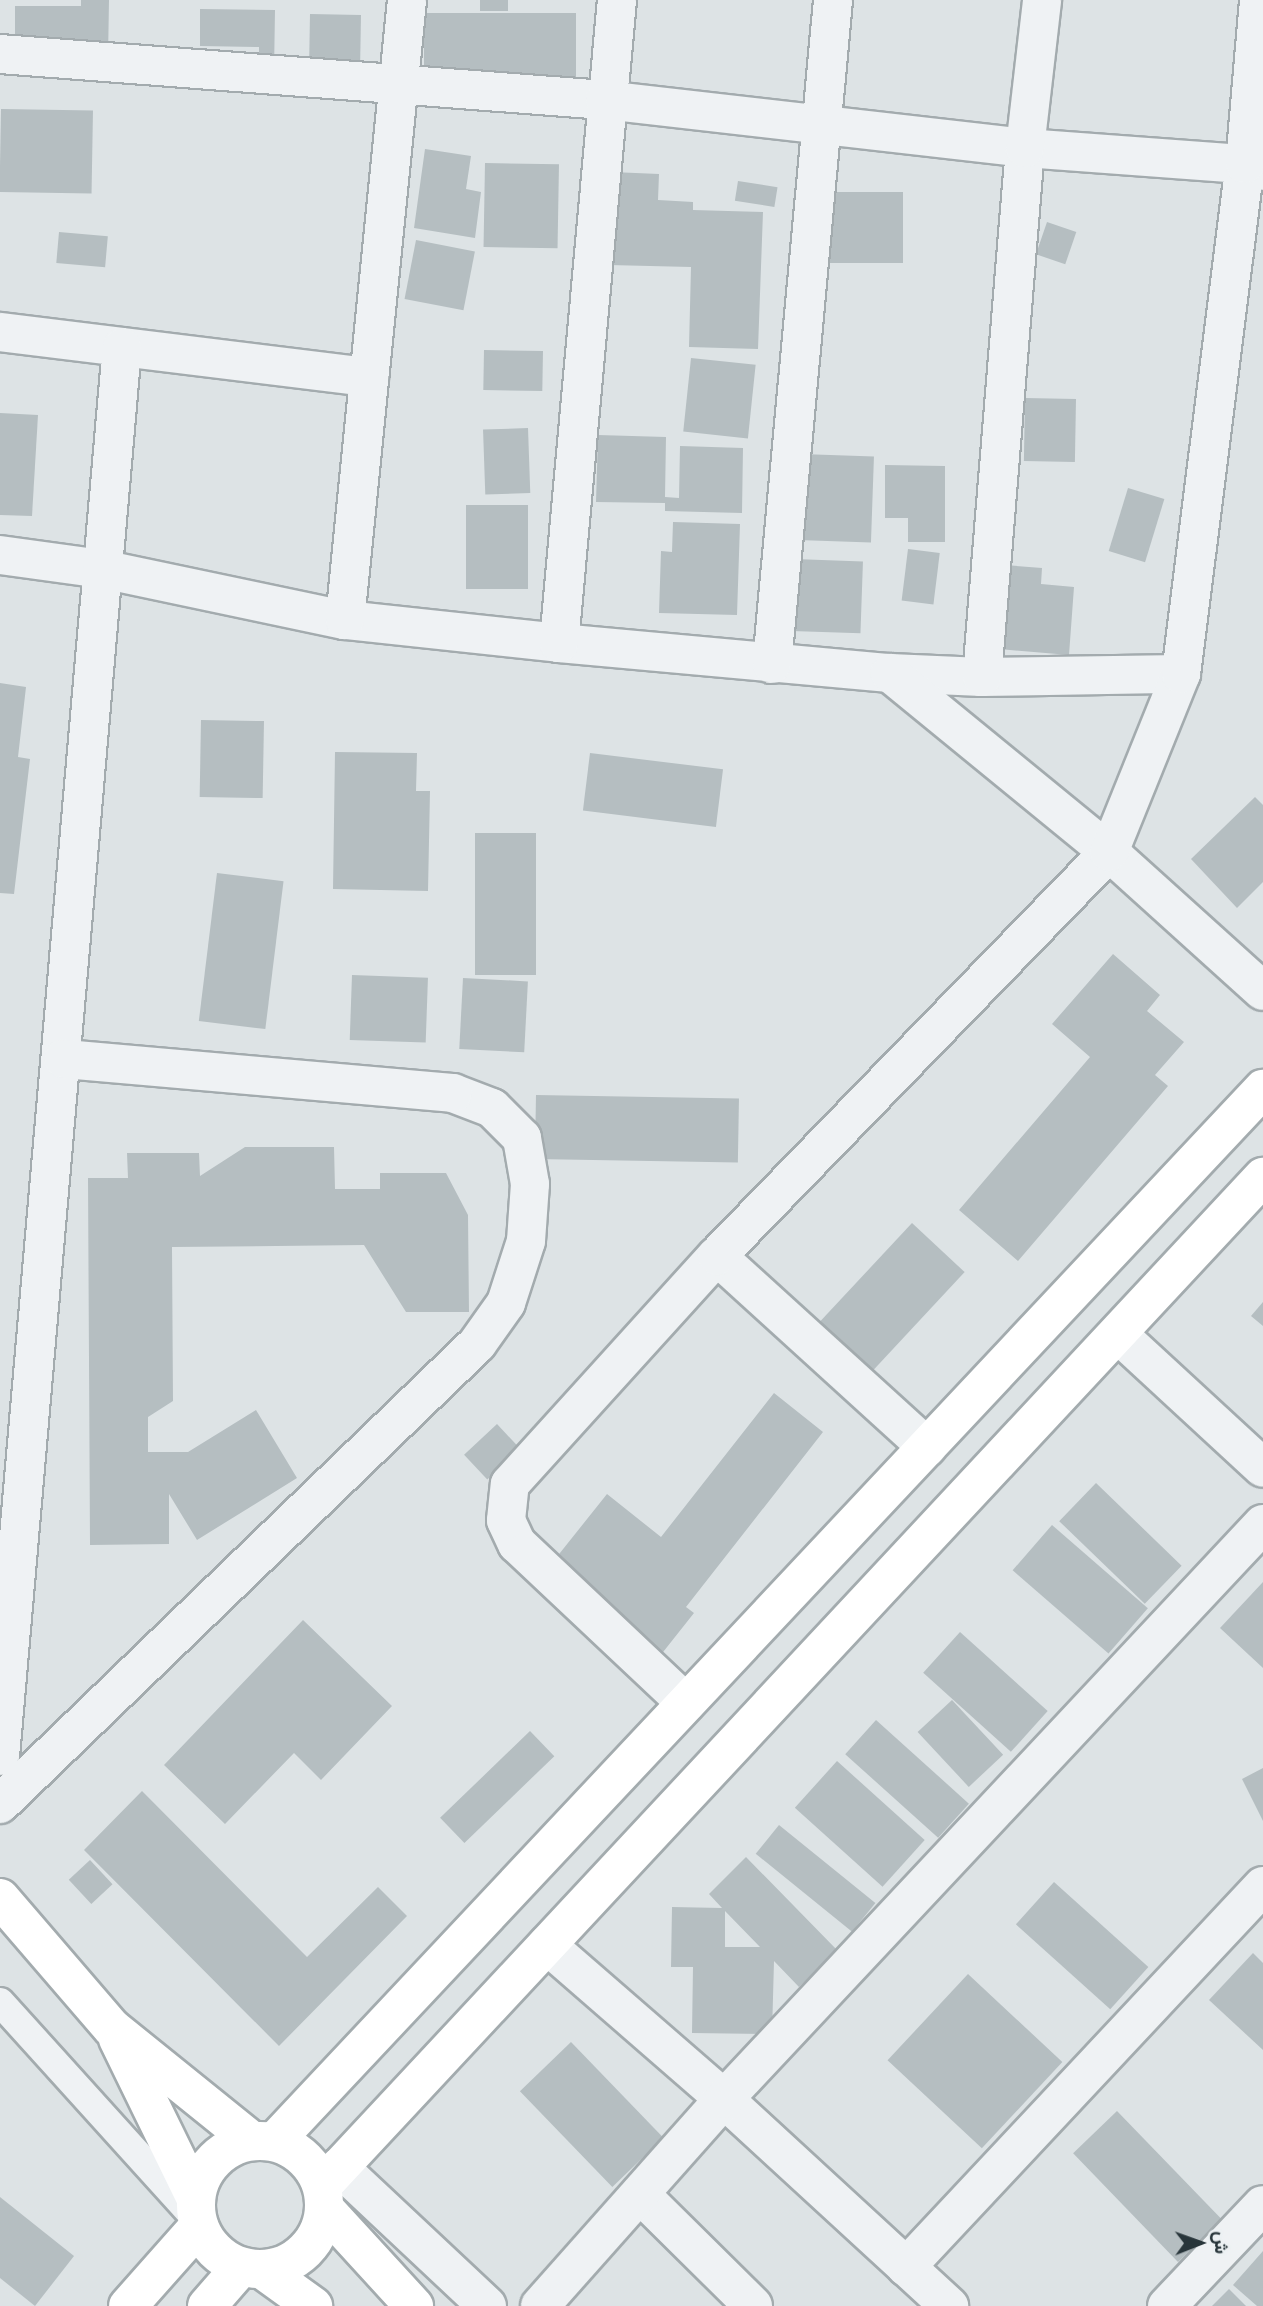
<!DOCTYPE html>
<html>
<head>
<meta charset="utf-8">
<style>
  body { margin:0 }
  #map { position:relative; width:1263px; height:2306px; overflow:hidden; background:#dde3e5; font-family:Montserrat,Vazirmatn,sans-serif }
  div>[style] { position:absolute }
  .building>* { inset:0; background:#b5bec1; transform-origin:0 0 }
  .roads { filter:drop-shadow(2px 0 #a3abae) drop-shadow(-2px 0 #a3abae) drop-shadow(0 2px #a3abae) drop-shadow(0 -2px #a3abae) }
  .lane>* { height:28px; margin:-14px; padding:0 14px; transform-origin:14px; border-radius:14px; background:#eff2f4 }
  .street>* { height:38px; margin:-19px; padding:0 19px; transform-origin:19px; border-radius:19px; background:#eff2f4 }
  .secondary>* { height:38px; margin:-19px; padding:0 19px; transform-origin:19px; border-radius:19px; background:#fff }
  .secondary>.ring { margin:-19px; padding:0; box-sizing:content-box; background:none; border:38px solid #fff; border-radius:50% }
  .primary>* { height:38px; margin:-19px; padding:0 19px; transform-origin:19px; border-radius:19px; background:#fff }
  span { translate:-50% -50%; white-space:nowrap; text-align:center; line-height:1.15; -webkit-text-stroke:6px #ecf1f3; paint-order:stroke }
  .north { position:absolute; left:1165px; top:2208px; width:70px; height:70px; -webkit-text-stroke:5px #ecf1f3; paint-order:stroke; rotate:89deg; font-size:19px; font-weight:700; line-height:28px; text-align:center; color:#28353a }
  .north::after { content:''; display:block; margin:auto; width:24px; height:32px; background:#28353a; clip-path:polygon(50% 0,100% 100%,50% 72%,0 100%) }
</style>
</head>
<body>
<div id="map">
  <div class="building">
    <i style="clip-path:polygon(81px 0,109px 0,108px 59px,15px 58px,15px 6px,81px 6px)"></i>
    <i style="left:480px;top:0;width:28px;height:11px"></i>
    <i style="clip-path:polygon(200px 9px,275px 10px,274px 72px,259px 73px,259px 47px,200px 46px)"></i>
    <i style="left:424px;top:13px;width:152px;height:89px"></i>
    <i style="left:310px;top:14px;width:51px;height:69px;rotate:1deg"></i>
    <i style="left:1px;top:109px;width:92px;height:83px;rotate:1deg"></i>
    <i style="clip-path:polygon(425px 149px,471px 156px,466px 189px,481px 192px,475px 238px,414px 228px)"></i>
    <i style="left:485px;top:163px;width:74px;height:84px;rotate:1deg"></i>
    <i style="clip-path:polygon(612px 172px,659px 174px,658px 200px,693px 202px,693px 210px,763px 212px,758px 349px,689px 347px,691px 267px,609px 265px)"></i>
    <i style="left:738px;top:181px;width:40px;height:20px;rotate:9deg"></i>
    <i style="left:830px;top:192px;width:73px;height:71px"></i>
    <i style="left:1047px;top:222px;width:31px;height:34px;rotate:19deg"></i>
    <i style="left:59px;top:232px;width:49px;height:31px;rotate:5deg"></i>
    <i style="left:416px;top:240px;width:60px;height:60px;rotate:11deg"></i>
    <i style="left:484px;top:350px;width:59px;height:40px;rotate:1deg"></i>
    <i style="left:691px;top:358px;width:65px;height:74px;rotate:6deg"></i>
    <i style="left:1025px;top:398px;width:51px;height:63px;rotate:1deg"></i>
    <i style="clip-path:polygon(0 413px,38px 415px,32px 516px,0 515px)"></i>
    <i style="left:528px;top:428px;width:65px;height:45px;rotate:88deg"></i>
    <i style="clip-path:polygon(598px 435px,666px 437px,665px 497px,679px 498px,680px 446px,743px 448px,742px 513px,665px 511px,665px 503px,596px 502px)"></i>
    <i style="left:801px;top:454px;width:73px;height:86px;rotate:2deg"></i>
    <i style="clip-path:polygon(885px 465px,945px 466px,945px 542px,908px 542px,908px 518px,885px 518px)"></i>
    <i style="left:1128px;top:488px;width:38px;height:66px;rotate:17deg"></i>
    <i style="left:466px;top:505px;width:62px;height:84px"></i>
    <i style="clip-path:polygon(673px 522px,740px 524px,737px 615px,659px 613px,661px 551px,672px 552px)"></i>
    <i style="left:908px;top:549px;width:32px;height:52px;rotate:7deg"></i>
    <i style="left:794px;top:559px;width:69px;height:72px;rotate:2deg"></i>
    <i style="clip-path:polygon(1005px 565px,1042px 568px,1041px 584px,1074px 587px,1069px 655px,999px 649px)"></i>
    <i style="clip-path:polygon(0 683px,26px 687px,18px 757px,30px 759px,14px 894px,0 893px)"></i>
    <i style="left:201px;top:720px;width:63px;height:77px;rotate:1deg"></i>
    <i style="clip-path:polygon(335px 752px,417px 753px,416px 791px,430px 791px,428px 891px,333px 889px)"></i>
    <i style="left:590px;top:753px;width:134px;height:58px;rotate:7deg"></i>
    <i style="clip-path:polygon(1255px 797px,1263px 805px,1263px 882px,1237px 908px,1191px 859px)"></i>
    <i style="left:475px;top:833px;width:61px;height:142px"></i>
    <i style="left:217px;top:873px;width:67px;height:149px;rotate:7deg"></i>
    <i style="clip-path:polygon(1113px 954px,1160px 995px,1147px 1011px,1184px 1042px,1155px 1075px,1168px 1086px,1018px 1261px,959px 1210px,1090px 1057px,1052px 1024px)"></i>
    <i style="left:352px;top:975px;width:76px;height:65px;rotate:2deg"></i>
    <i style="left:463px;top:978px;width:65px;height:71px;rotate:3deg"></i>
    <i style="left:536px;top:1095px;width:203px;height:64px;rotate:1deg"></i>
    <i style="clip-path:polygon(245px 1147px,334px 1147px,335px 1189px,380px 1189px,380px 1173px,446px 1173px,468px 1215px,469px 1312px,406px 1312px,364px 1245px,172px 1247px,173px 1401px,148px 1417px,148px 1452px,188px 1452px,256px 1410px,297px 1478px,197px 1540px,169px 1494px,169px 1544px,90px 1545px,88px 1178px,128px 1178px,127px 1153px,199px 1153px,200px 1176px)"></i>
    <i style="left:912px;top:1223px;width:72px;height:144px;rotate:43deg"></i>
    <i style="clip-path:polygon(1263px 1302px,1263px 1326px,1251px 1316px)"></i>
    <i style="clip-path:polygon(774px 1393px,823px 1432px,686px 1607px,694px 1613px,652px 1666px,540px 1578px,607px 1494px,661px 1537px)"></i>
    <i style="left:497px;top:1424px;width:34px;height:45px;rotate:47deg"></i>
    <i style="left:1096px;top:1483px;width:119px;height:53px;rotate:44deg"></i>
    <i style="left:1052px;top:1525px;width:127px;height:60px;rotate:41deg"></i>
    <i style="clip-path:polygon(1263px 1582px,1263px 1668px,1220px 1628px)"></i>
    <i style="clip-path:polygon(303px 1620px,392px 1706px,321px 1780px,294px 1753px,225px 1824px,164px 1765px)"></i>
    <i style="left:960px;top:1632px;width:118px;height:55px;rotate:42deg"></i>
    <i style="left:952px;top:1700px;width:75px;height:47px;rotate:47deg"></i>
    <i style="left:876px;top:1720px;width:125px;height:46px;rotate:42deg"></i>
    <i style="left:530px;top:1731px;width:35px;height:125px;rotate:46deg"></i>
    <i style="left:837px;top:1761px;width:118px;height:63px;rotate:42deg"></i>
    <i style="clip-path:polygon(1263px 1768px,1263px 1821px,1242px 1779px)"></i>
    <i style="clip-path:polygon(142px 1791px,307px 1957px,378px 1887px,407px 1916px,279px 2046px,84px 1850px)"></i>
    <i style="left:779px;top:1825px;width:124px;height:37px;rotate:39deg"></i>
    <i style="clip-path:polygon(evenodd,746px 1857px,837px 1950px,799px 1987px,774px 1961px,772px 2034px,692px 2033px,693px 1967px,671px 1967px,672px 1907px,722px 1908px,709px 1894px,746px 1857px,725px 1911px,760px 1947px,725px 1947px,725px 1911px)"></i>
    <i style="left:90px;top:1860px;width:33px;height:29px;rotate:47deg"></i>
    <i style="left:1054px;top:1882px;width:127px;height:57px;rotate:42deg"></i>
    <i style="clip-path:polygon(1253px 1953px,1263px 1963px,1263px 2050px,1209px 2000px)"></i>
    <i style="left:968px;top:1974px;width:129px;height:118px;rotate:43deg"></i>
    <i style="left:571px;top:2042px;width:133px;height:71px;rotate:46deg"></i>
    <i style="left:1117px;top:2111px;width:151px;height:61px;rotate:46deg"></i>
    <i style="clip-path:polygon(0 2197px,74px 2256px,35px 2306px,0 2278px)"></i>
    <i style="clip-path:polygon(1263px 2251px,1263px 2306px,1257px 2306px,1233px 2285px)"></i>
    <i style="clip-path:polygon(1229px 2289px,1246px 2306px,1212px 2306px)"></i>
  </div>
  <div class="roads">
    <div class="lane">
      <i style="left:0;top:2002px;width:291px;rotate:47.9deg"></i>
    </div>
    <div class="street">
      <i style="left:0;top:54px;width:607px;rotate:4.35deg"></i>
      <i style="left:605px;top:100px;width:423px;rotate:6.5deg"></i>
      <i style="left:1025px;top:148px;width:221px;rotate:4.2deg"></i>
      <i style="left:1245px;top:164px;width:19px;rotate:21deg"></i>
      <i style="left:0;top:332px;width:372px;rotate:7deg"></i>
      <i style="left:0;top:555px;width:103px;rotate:7.8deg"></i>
      <i style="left:102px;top:569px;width:248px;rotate:11.9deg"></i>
      <i style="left:345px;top:620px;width:215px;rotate:6.1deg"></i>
      <i style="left:559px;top:643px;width:332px;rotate:5.2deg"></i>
      <i style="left:890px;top:673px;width:92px;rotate:2.5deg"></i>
      <i style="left:982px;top:677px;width:199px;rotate:-0.9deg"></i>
      <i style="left:345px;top:620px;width:623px;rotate:-84.29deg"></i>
      <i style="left:559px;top:643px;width:646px;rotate:-84.85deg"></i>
      <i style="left:772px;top:664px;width:667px;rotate:-84.75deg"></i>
      <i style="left:890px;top:673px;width:283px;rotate:39.3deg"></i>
      <i style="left:1109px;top:852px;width:207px;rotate:42.1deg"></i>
      <i style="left:982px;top:677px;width:531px;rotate:-85.35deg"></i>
      <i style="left:1025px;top:148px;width:149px;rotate:-83.4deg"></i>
      <i style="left:717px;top:1256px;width:284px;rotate:42.3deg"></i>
      <i style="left:1118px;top:1334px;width:197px;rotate:42.7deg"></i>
      <i style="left:686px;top:1703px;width:232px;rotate:-136.7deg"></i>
      <i style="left:517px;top:1544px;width:26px;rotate:-115deg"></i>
      <i style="left:506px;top:1520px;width:36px;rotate:-84deg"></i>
      <i style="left:510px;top:1484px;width:308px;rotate:-47.8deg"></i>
      <i style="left:717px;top:1256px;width:563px;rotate:-45.86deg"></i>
      <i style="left:1109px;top:852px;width:192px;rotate:-68deg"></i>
      <i style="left:1181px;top:674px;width:514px;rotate:-82.85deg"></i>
      <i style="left:1245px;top:164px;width:165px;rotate:-85.1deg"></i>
      <i style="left:0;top:1756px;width:1414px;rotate:-85.05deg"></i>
      <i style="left:0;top:1804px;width:663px;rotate:-43.96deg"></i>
      <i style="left:477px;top:1344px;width:50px;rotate:-54.7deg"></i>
      <i style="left:506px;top:1303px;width:65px;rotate:-72.1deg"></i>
      <i style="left:526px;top:1241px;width:57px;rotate:-86deg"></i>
      <i style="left:530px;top:1184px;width:47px;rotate:-99.9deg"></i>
      <i style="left:522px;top:1138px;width:42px;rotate:-135deg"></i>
      <i style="left:492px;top:1108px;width:42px;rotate:-159deg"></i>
      <i style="left:453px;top:1093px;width:391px;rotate:-175deg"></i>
      <i style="left:547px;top:1945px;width:235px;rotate:41deg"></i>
      <i style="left:724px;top:2099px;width:306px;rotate:42.6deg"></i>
      <i style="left:339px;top:2167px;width:203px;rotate:43.2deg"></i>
      <i style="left:640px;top:2194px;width:159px;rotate:44.7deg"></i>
      <i style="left:906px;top:2267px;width:522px;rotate:-46.86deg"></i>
      <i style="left:540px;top:2306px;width:277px;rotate:-48.4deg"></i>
      <i style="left:724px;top:2099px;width:788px;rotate:-46.85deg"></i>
      <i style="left:1167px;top:2306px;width:139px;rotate:-46.5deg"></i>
    </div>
    <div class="secondary">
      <i style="left:0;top:1898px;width:172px;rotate:49.3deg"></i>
      <i style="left:112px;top:2028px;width:180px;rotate:38.9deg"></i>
      <i style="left:118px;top:2039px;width:176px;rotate:64deg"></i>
      <i class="ring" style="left:196px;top:2141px;width:90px;height:90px"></i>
      <i style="left:274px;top:2142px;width:1445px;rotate:-46.8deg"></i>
      <i style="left:322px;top:2186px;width:1380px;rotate:-47deg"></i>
      <i style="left:128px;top:2306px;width:107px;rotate:-48.4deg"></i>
      <i style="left:207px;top:2306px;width:52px;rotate:-48.9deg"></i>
    </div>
    <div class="primary">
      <i style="left:325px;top:2209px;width:132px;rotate:47.5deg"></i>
      <i style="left:263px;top:2270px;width:62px;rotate:35.8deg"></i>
    </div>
  </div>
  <div class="north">ش</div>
</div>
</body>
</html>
